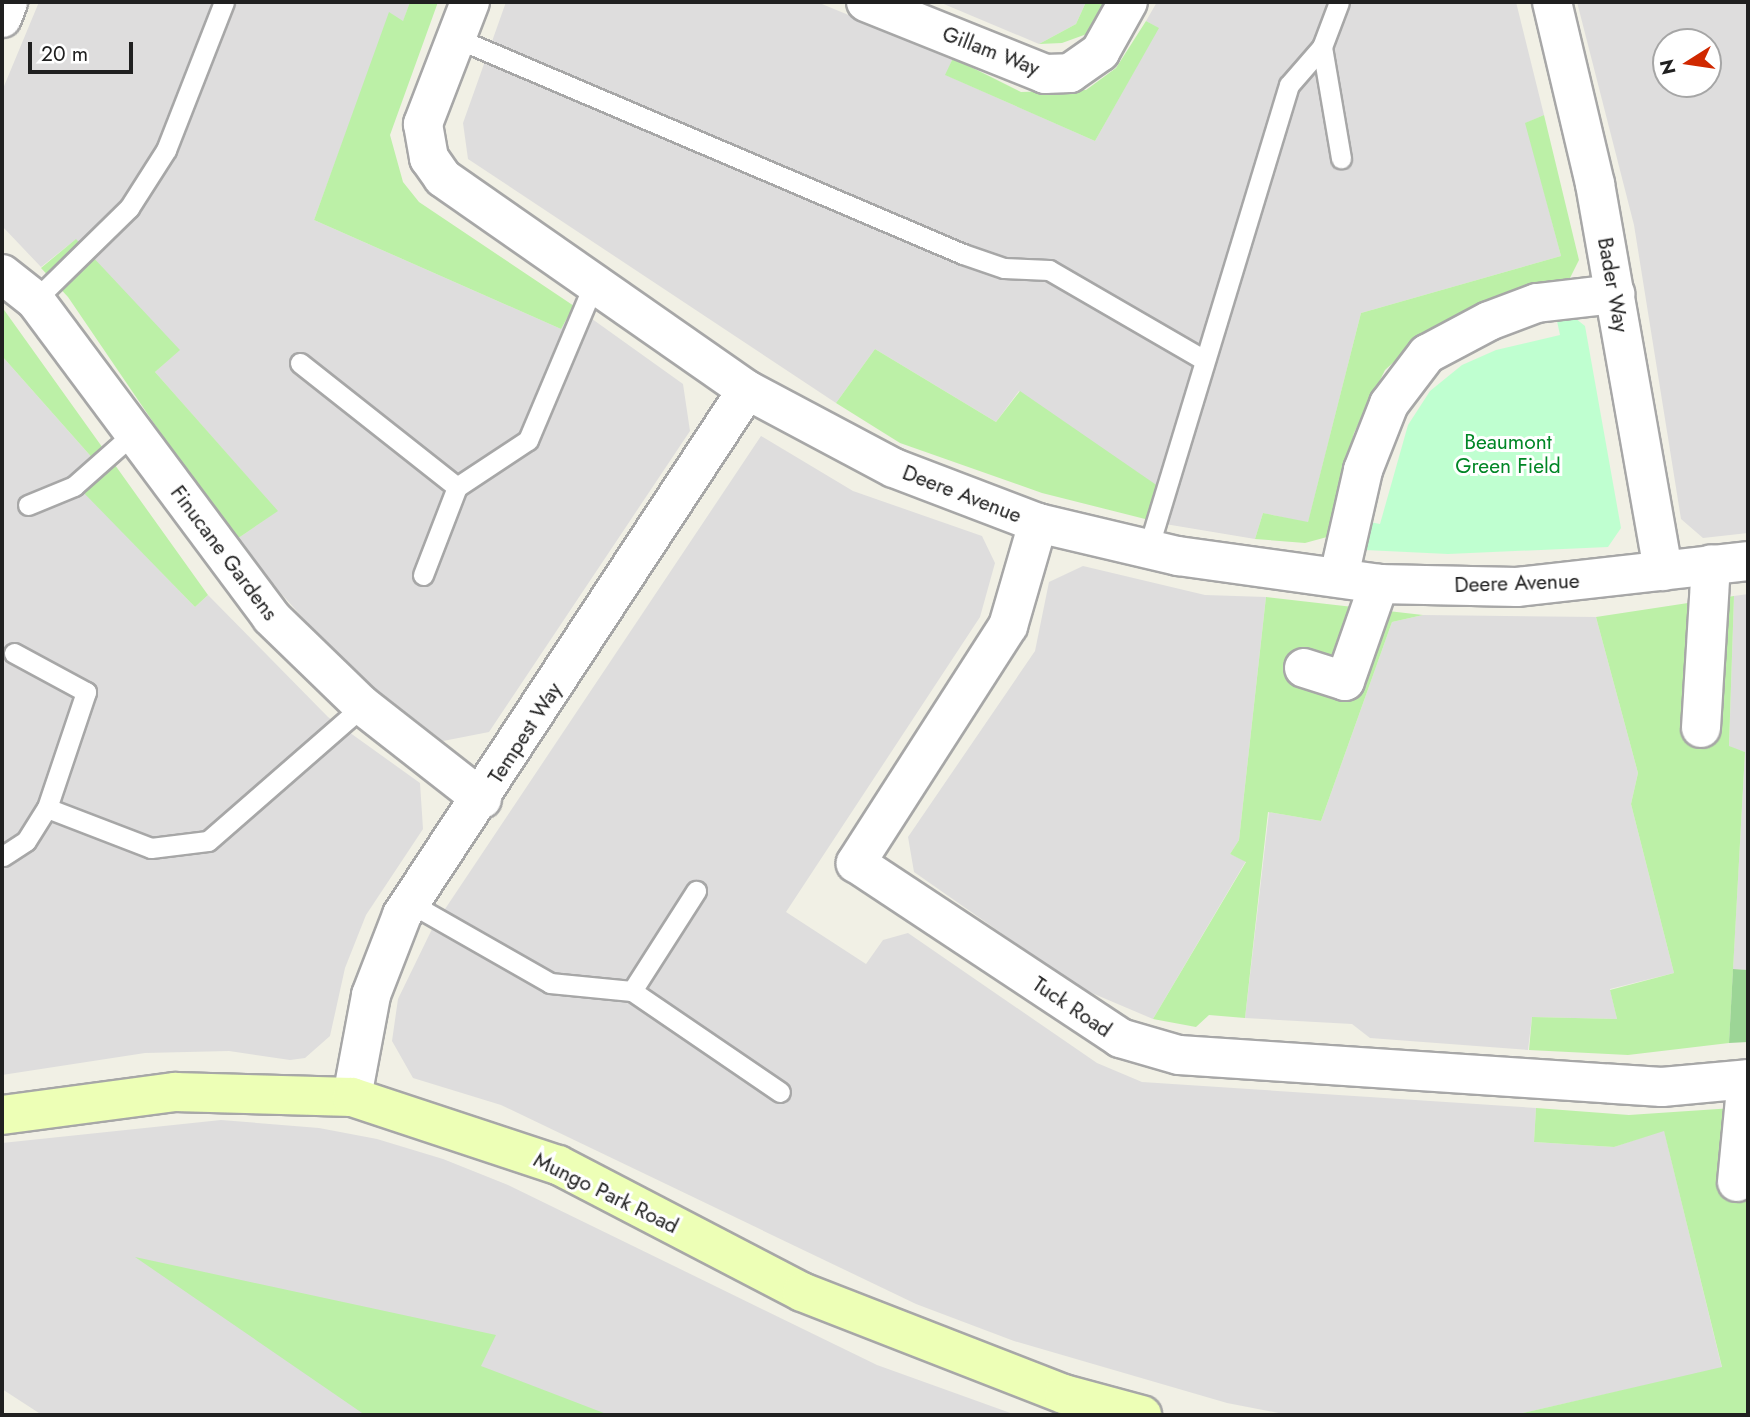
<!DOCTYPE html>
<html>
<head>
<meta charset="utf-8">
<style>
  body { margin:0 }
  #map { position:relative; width:1750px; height:1417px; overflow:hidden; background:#f1f0e5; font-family:Jost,sans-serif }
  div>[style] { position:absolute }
  .residential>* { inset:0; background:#dedddd }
  .grass>* { inset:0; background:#bcf0a7 }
  .forest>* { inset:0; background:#9cd596 }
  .park>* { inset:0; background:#bfffd0 }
  .roads { filter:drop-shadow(2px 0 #a7a7a7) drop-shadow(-2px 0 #a7a7a7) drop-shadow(0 2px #a7a7a7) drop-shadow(0 -2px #a7a7a7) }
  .lane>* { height:19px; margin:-9.5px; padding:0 9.5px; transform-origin:9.5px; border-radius:9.5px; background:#fff }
  .street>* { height:38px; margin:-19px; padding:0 19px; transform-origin:19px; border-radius:19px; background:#fff }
  .secondary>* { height:38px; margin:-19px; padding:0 19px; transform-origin:19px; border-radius:19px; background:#edffb6 }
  span { translate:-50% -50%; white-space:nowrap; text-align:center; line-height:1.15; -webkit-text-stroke:6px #fff; paint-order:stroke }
  .street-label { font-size:21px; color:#202020 }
  .park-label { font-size:21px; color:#018626 }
  .frame { position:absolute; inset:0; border:4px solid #202020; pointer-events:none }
  .north { position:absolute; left:1652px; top:28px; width:70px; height:70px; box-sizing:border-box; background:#fff; border:2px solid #a6a6a6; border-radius:50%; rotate:258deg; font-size:19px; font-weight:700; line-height:28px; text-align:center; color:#202020 }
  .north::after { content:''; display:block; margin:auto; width:24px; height:32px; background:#d02800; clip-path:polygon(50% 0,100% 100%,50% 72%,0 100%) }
  .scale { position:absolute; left:28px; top:42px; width:105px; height:32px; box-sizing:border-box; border:4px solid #202020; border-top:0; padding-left:9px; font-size:21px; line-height:24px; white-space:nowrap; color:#202020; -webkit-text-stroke:5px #fff; paint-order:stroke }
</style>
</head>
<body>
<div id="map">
  <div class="residential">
    <i style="clip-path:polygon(39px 2px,410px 2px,403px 22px,390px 13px,314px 220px,561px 329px,574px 306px,683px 384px,690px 431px,489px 732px,443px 741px,346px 666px,234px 541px,277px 511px,155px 372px,179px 350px,75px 240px,41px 267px,2px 226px,2px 91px)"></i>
    <i style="clip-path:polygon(506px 2px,817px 2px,953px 58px,946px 75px,1095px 141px,1158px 28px,1146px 21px,1157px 2px,1516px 2px,1544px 115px,1526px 123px,1561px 256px,1361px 313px,1308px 523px,1263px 513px,1255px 539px,1165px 524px,1019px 391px,996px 422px,875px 349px,836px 403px,468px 159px,463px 123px)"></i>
    <i style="clip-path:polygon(939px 2px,1086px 2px,1076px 24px,1039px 44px)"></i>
    <i style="clip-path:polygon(evenodd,1577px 2px,1748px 2px,1748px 533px,1703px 538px,1681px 519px,1634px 225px,1577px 2px,1708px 42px,1708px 84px,1666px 84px,1666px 42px,1708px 42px)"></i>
    <i style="clip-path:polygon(2px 356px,103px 470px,83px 491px,195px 607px,208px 595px,328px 717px,420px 783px,423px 829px,366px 915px,345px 968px,330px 1036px,305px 1058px,290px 1060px,229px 1051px,145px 1053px,2px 1075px)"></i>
    <i style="clip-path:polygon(761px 436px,853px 491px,982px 536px,995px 563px,980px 617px,786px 912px,866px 964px,883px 940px,908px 933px,1097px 1063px,1142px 1082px,1536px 1108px,1534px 1142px,1614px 1147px,1664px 1130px,1722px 1368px,1514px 1415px,1289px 1415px,1227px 1403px,1014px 1341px,916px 1304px,501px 1105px,413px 1078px,392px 1041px,398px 999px,433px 927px)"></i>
    <i style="clip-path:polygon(1083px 566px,1205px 595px,1266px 597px,1239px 840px,1230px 854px,1246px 861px,1153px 1019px,1080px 988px,914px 872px,908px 837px,1035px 651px,1049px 582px)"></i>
    <i style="clip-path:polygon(1748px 594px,1748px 970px,1733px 969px,1745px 752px,1729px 747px,1734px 596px)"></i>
    <i style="clip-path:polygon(1423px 615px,1596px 617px,1638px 773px,1631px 804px,1674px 973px,1610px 989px,1617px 1019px,1532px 1017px,1528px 1050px,1370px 1038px,1352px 1024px,1245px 1018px,1269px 812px,1321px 821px,1392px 622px)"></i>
    <i style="clip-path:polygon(221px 1120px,319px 1128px,377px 1139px,443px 1159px,508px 1185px,877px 1365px,1016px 1415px,42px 1415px,2px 1389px,2px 1143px)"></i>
  </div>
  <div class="grass">
    <i style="clip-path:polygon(410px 2px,438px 2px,390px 135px,403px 182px,419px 202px,574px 306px,561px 329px,314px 220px,389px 12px,403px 21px)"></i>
    <i style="clip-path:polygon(1086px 2px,1111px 2px,1095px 31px,1062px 43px,1039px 44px,1076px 24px)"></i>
    <i style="clip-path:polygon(1146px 21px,1159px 28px,1095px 141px,945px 75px,953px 58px,1021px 92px,1086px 90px,1116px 68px)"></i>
    <i style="clip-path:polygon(1544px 115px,1579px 260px,1567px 284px,1477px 306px,1430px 329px,1385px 370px,1354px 433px,1327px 537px,1305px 543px,1255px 539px,1263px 513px,1308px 522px,1361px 313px,1561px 256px,1525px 123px)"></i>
    <i style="clip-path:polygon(76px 239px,180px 350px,155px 372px,278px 511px,234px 541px,68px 297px,41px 268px)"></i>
    <i style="clip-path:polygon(2px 307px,208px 595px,195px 607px,82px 491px,103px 470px,2px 356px)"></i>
    <i style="clip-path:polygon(875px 349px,996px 422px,1020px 391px,1168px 493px,1165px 524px,1042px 493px,900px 443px,836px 403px)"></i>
    <i style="clip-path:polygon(1734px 596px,1729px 746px,1745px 752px,1729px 1043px,1628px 1055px,1529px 1050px,1532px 1017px,1617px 1019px,1610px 990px,1674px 973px,1631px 804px,1638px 773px,1596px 617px)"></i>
    <i style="clip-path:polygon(1266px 597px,1423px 615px,1392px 622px,1321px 821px,1268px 812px,1245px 1018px,1209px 1015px,1196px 1027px,1153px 1019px,1246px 862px,1230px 854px,1239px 840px)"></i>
    <i style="clip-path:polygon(1748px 1107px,1748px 1415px,1514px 1415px,1722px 1367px,1664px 1131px,1614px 1147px,1534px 1142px,1536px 1108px,1629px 1115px)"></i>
    <i style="clip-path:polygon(135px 1257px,496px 1335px,481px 1366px,609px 1415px,365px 1415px)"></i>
  </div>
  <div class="forest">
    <i style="clip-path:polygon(1733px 969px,1748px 970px,1748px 1042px,1729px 1043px)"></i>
  </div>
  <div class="park">
    <i style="clip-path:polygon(1575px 318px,1585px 326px,1621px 528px,1608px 547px,1448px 554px,1365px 550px,1365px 521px,1380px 524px,1408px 425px,1430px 391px,1462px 365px,1496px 350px,1560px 335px,1557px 321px)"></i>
  </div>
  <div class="roads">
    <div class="lane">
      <i style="left:456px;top:38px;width:551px;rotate:23.08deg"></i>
      <i style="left:963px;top:254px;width:43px;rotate:18.9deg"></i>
      <i style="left:1004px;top:268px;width:45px;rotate:2.5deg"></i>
      <i style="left:1049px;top:270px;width:179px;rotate:30.1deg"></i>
      <i style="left:1322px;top:47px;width:113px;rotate:80.3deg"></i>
      <i style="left:35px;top:300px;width:132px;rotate:-44.4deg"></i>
      <i style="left:129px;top:208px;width:69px;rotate:-57.5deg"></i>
      <i style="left:166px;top:150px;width:159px;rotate:-68.6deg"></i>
      <i style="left:300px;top:363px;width:200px;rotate:38.3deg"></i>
      <i style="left:28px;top:505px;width:50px;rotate:-22.4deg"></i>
      <i style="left:74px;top:486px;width:80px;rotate:-41.5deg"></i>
      <i style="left:1148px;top:549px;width:485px;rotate:-73.1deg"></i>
      <i style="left:1289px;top:85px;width:50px;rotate:-49deg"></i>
      <i style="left:1322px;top:47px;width:48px;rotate:-69.3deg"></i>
      <i style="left:423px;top:575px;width:94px;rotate:-68.9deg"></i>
      <i style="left:457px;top:487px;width:85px;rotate:-33.5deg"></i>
      <i style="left:528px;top:440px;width:169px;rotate:-67.1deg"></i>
      <i style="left:14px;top:653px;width:82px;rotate:28.4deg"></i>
      <i style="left:86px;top:692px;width:122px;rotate:108.6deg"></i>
      <i style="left:47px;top:808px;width:111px;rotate:21deg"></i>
      <i style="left:151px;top:848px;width:57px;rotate:-7deg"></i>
      <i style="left:208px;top:841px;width:206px;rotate:-41.1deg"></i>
      <i style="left:3px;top:856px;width:27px;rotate:-33deg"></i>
      <i style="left:26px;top:841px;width:39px;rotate:-58deg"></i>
      <i style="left:410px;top:903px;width:161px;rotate:29.7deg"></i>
      <i style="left:550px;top:983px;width:82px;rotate:5.6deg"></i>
      <i style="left:632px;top:991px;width:179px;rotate:34.3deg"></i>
      <i style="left:632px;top:991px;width:119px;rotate:-57.4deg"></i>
    </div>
    <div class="street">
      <i style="left:470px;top:2px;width:131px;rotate:111.1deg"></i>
      <i style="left:423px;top:124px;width:35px;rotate:80deg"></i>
      <i style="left:429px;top:158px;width:24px;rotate:55deg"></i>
      <i style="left:443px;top:178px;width:371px;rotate:34.9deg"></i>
      <i style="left:747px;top:390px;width:166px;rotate:28deg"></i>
      <i style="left:894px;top:468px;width:154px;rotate:20.9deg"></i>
      <i style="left:1038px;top:523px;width:144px;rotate:13.3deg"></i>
      <i style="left:1178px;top:556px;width:203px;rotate:7.9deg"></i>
      <i style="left:1379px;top:584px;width:138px;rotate:1.2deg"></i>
      <i style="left:1517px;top:587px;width:232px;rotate:-6.4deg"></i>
      <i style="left:866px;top:2px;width:193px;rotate:21.9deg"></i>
      <i style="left:1045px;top:74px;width:25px;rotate:-2deg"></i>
      <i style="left:1070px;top:73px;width:37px;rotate:-35deg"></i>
      <i style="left:1100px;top:52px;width:57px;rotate:-60.8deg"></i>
      <i style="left:1552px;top:2px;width:187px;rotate:76.7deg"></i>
      <i style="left:1595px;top:184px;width:393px;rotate:80deg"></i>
      <i style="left:2px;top:18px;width:17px;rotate:-69deg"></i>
      <i style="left:2px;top:274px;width:42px;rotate:38.2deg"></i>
      <i style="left:35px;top:300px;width:395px;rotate:53.3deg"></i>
      <i style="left:271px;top:617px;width:128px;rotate:44.1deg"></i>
      <i style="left:363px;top:706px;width:151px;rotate:38deg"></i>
      <i style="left:1038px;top:523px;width:107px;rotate:106.2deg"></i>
      <i style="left:1008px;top:626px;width:282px;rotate:122.7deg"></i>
      <i style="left:856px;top:863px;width:317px;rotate:33.5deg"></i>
      <i style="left:1120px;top:1038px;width:61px;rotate:16.1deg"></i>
      <i style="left:1179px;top:1055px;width:484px;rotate:3.8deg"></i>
      <i style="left:1662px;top:1087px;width:86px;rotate:-5.3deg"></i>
      <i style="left:1339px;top:576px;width:109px;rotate:-77.2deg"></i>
      <i style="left:1363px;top:470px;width:71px;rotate:-68.5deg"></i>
      <i style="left:1389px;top:404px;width:63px;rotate:-52.8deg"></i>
      <i style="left:1427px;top:354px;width:70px;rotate:-28deg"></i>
      <i style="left:1489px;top:321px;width:51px;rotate:-20.6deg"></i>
      <i style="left:1537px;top:303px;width:79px;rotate:-6.6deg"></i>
      <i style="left:1304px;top:668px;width:43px;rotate:17.6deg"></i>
      <i style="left:1345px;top:681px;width:103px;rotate:-70.7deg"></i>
      <i style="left:1701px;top:728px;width:164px;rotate:-86.5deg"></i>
      <i style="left:352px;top:1097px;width:104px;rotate:-79.4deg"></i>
      <i style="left:371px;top:995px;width:86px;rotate:-68.8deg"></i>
      <i style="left:402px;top:915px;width:628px;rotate:-56.69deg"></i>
      <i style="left:1737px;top:1182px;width:103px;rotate:-84.5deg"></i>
    </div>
    <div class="secondary">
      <i style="left:2px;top:1115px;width:175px;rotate:-7.6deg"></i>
      <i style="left:175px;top:1092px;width:177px;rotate:1.6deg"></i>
      <i style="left:352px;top:1097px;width:217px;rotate:18.3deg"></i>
      <i style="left:558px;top:1165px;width:275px;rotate:27.5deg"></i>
      <i style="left:802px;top:1292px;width:281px;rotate:21.3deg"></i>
      <i style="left:1064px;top:1394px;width:81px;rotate:15.1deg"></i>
    </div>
  </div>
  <div class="street-label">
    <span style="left:991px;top:51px;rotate:21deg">Gillam Way</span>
    <span style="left:1613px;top:285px;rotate:80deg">Bader Way</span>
    <span style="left:962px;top:494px;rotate:21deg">Deere Avenue</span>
    <span style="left:224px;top:553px;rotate:53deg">Finucane Gardens</span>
    <span style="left:1517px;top:583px;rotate:-2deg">Deere Avenue</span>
    <span style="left:525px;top:733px;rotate:-57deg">Tempest Way</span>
    <span style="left:1072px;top:1007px;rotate:34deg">Tuck Road</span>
    <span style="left:606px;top:1193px;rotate:26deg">Mungo Park Road</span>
  </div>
  <div class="park-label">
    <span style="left:1508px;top:454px">Beaumont<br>Green Field</span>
  </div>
  <div class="frame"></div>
  <div class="north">N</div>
  <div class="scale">20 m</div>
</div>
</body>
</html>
